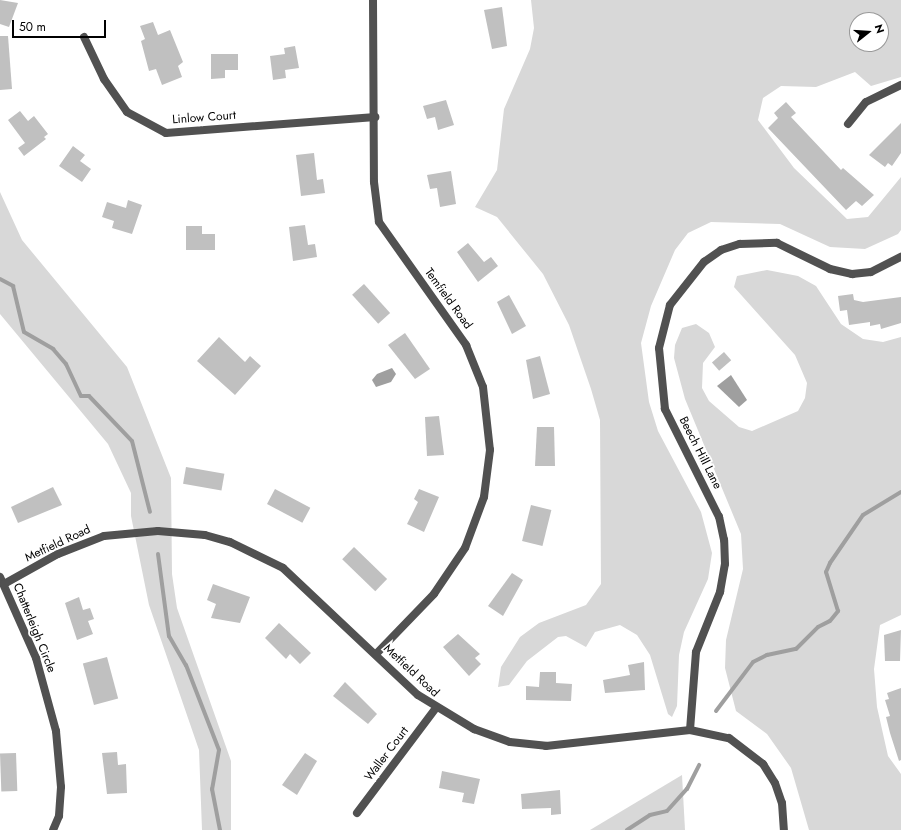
<!DOCTYPE html>
<html>
<head>
<meta charset="utf-8">
<style>
  body { margin:0 }
  #map { position:relative; width:901px; height:830px; overflow:hidden; background:#fff; font-family:Jost,sans-serif }
  div>[style] { position:absolute }
  .green>* { inset:0; background:#d8d8d8 }
  .water>* { inset:0; background:#9f9f9f }
  .stream>* { height:4px; margin:-2px; padding:0 2px; transform-origin:2px; border-radius:2px; background:#9f9f9f }
  .building>* { inset:0; background:#c0c0c0; transform-origin:0 0 }
  .street>* { height:8px; margin:-4px; padding:0 4px; transform-origin:4px; border-radius:4px; background:#515151 }
  span { translate:-50% -50%; white-space:nowrap; text-align:center; line-height:1.15; -webkit-text-stroke:3.5px #fff; paint-order:stroke }
  .street-label { font-size:12px; color:#000 }
  .north { position:absolute; left:849px; top:12px; width:40px; height:40px; box-sizing:border-box; background:#fff; border:1px solid #999; border-radius:50%; rotate:73deg; font-size:11px; font-weight:700; line-height:16px; text-align:center; color:#000 }
  .north::after { content:''; display:block; margin:auto; width:14px; height:18px; background:#000; clip-path:polygon(50% 0,100% 100%,50% 72%,0 100%) }
  .scale { position:absolute; left:12px; top:20px; width:94px; height:18px; box-sizing:border-box; border:2px solid #000; border-top:0; padding-left:5px; font-size:12px; line-height:14px; white-space:nowrap; color:#000; -webkit-text-stroke:3px #fff; paint-order:stroke }
</style>
</head>
<body>
<div id="map">
  <div class="green">
    <i style="clip-path:polygon(evenodd,531px 0,901px 0,901px 77px,871px 86px,855px 72px,816px 87px,781px 86px,763px 98px,758px 120px,794px 168px,847px 219px,868px 217px,901px 177px,901px 230px,898px 234px,865px 249px,830px 247px,780px 224px,711px 222px,688px 233px,675px 250px,651px 306px,641px 343px,649px 402px,658px 431px,701px 512px,712px 553px,708px 579px,684px 632px,679px 655px,677px 706px,672px 717px,668px 714px,650px 655px,637px 635px,620px 625px,595px 632px,586px 647px,566px 636px,558px 637px,527px 661px,509px 685px,498px 687px,501px 667px,520px 637px,539px 623px,586px 605px,601px 584px,600px 420px,591px 389px,569px 325px,543px 274px,497px 217px,475px 207px,497px 170px,504px 109px,530px 49px,534px 28px,531px 0,857px 20px,881px 20px,881px 44px,857px 44px,857px 20px)"></i>
    <i style="clip-path:polygon(0 192px,22px 240px,127px 367px,171px 478px,172px 574px,177px 608px,231px 761px,231px 830px,202px 830px,199px 750px,149px 605px,131px 516px,131px 493px,108px 444px,0 314px)"></i>
    <i style="clip-path:polygon(767px 270px,798px 276px,816px 286px,841px 324px,863px 339px,883px 342px,901px 337px,901px 615px,880px 625px,874px 669px,877px 707px,888px 756px,901px 774px,901px 830px,809px 830px,791px 768px,767px 734px,736px 711px,725px 668px,726px 640px,743px 569px,741px 534px,685px 399px,674px 358px,675px 345px,682px 328px,696px 324px,709px 333px,715px 347px,703px 363px,702px 388px,709px 401px,739px 427px,752px 431px,798px 411px,805px 398px,807px 383px,795px 355px,734px 287px,737px 276px)"></i>
    <i style="clip-path:polygon(682px 775px,685px 830px,590px 830px)"></i>
  </div>
  <div class="water">
    <i style="clip-path:polygon(392px 368px,396px 374px,391px 382px,376px 387px,372px 380px,377px 374px)"></i>
    <i style="clip-path:polygon(731px 375px,747px 400px,739px 407px,717px 386px)"></i>
  </div>
  <div class="stream">
    <i style="left:0;top:279px;width:15px;rotate:28deg"></i>
    <i style="left:13px;top:286px;width:47px;rotate:76.6deg"></i>
    <i style="left:24px;top:332px;width:34px;rotate:30deg"></i>
    <i style="left:53px;top:349px;width:20px;rotate:49deg"></i>
    <i style="left:66px;top:364px;width:35px;rotate:65deg"></i>
    <i style="left:81px;top:396px;width:8px"></i>
    <i style="left:89px;top:396px;width:62px;rotate:46.3deg"></i>
    <i style="left:132px;top:441px;width:73px;rotate:75.8deg"></i>
    <i style="left:158px;top:554px;width:83px;rotate:82.4deg"></i>
    <i style="left:169px;top:636px;width:34px;rotate:60deg"></i>
    <i style="left:186px;top:665px;width:91px;rotate:68.8deg"></i>
    <i style="left:219px;top:750px;width:40px;rotate:100deg"></i>
    <i style="left:212px;top:789px;width:42px;rotate:79deg"></i>
    <i style="left:716px;top:711px;width:61px;rotate:-52.9deg"></i>
    <i style="left:753px;top:662px;width:16px;rotate:-27deg"></i>
    <i style="left:767px;top:655px;width:30px;rotate:-12deg"></i>
    <i style="left:796px;top:649px;width:31px;rotate:-45deg"></i>
    <i style="left:818px;top:627px;width:13px;rotate:-27deg"></i>
    <i style="left:830px;top:621px;width:13px;rotate:-51deg"></i>
    <i style="left:838px;top:611px;width:41px;rotate:-107.1deg"></i>
    <i style="left:826px;top:572px;width:10px;rotate:-66deg"></i>
    <i style="left:830px;top:563px;width:58px;rotate:-55.5deg"></i>
    <i style="left:863px;top:515px;width:44px;rotate:-31.2deg"></i>
    <i style="left:627px;top:830px;width:27px;rotate:-33deg"></i>
    <i style="left:650px;top:815px;width:17px;rotate:-13deg"></i>
    <i style="left:667px;top:811px;width:30px;rotate:-48deg"></i>
    <i style="left:687px;top:789px;width:27px;rotate:-63deg"></i>
  </div>
  <div class="building">
    <i style="clip-path:polygon(0 0,18px 3px,9px 27px,0 24px)"></i>
    <i style="clip-path:polygon(502px 7px,507px 46px,492px 49px,484px 10px)"></i>
    <i style="clip-path:polygon(153px 22px,158px 35px,170px 30px,183px 62px,178px 66px,182px 77px,162px 85px,156px 69px,149px 71px,141px 41px,145px 39px,140px 26px)"></i>
    <i style="clip-path:polygon(0 36px,8px 36px,12px 89px,0 90px)"></i>
    <i style="clip-path:polygon(295px 46px,299px 68px,285px 70px,286px 78px,273px 80px,270px 56px,285px 54px,284px 48px)"></i>
    <i style="clip-path:polygon(211px 54px,238px 54px,238px 70px,225px 70px,225px 78px,211px 79px)"></i>
    <i style="clip-path:polygon(446px 100px,454px 125px,438px 130px,435px 117px,427px 119px,423px 106px)"></i>
    <i style="clip-path:polygon(786px 102px,796px 113px,791px 117px,841px 170px,843px 168px,874px 195px,862px 206px,856px 201px,846px 210px,768px 128px,778px 118px,774px 113px)"></i>
    <i style="clip-path:polygon(20px 111px,28px 121px,34px 116px,48px 134px,44px 137px,46px 139px,24px 156px,18px 148px,25px 143px,8px 120px)"></i>
    <i style="clip-path:polygon(901px 123px,901px 153px,892px 166px,888px 163px,885px 167px,869px 155px)"></i>
    <i style="clip-path:polygon(73px 146px,85px 155px,80px 161px,91px 169px,82px 182px,59px 166px)"></i>
    <i style="clip-path:polygon(314px 153px,317px 180px,323px 179px,325px 193px,301px 196px,296px 155px)"></i>
    <i style="clip-path:polygon(451px 171px,456px 204px,440px 207px,437px 188px,430px 189px,427px 175px)"></i>
    <i style="clip-path:polygon(128px 200px,142px 205px,132px 234px,112px 228px,114px 221px,102px 217px,107px 202px,126px 208px)"></i>
    <i style="clip-path:polygon(305px 225px,308px 245px,315px 244px,317px 257px,293px 261px,289px 227px)"></i>
    <i style="clip-path:polygon(186px 226px,202px 226px,202px 234px,215px 234px,215px 250px,186px 250px)"></i>
    <i style="clip-path:polygon(468px 243px,484px 262px,491px 257px,498px 266px,478px 282px,457px 252px)"></i>
    <i style="left:364px;top:284px;width:39px;height:16px;rotate:48deg"></i>
    <i style="clip-path:polygon(853px 294px,854px 300px,863px 302px,901px 297px,901px 323px,881px 329px,880px 324px,870px 326px,870px 322px,849px 325px,847px 310px,840px 311px,838px 296px)"></i>
    <i style="clip-path:polygon(509px 295px,526px 326px,512px 334px,497px 302px)"></i>
    <i style="clip-path:polygon(405px 333px,430px 369px,415px 379px,388px 345px)"></i>
    <i style="clip-path:polygon(219px 337px,245px 362px,250px 356px,261px 366px,235px 395px,197px 361px)"></i>
    <i style="left:724px;top:352px;width:11px;height:16px;rotate:49deg"></i>
    <i style="clip-path:polygon(540px 356px,550px 394px,533px 399px,526px 360px)"></i>
    <i style="clip-path:polygon(439px 416px,444px 455px,427px 456px,425px 417px)"></i>
    <i style="clip-path:polygon(537px 427px,554px 427px,555px 466px,535px 466px)"></i>
    <i style="left:186px;top:467px;width:39px;height:17px;rotate:10deg"></i>
    <i style="clip-path:polygon(53px 487px,62px 505px,18px 523px,11px 507px)"></i>
    <i style="left:275px;top:489px;width:40px;height:17px;rotate:28deg"></i>
    <i style="clip-path:polygon(419px 489px,439px 497px,424px 532px,407px 524px,418px 502px,414px 499px)"></i>
    <i style="left:531px;top:505px;width:21px;height:37px;rotate:14deg"></i>
    <i style="left:354px;top:547px;width:46px;height:17px;rotate:44deg"></i>
    <i style="clip-path:polygon(512px 573px,523px 580px,503px 616px,488px 606px)"></i>
    <i style="clip-path:polygon(213px 584px,250px 597px,240px 623px,211px 618px,216px 604px,207px 600px)"></i>
    <i style="clip-path:polygon(79px 597px,83px 610px,90px 608px,94px 619px,88px 621px,93px 634px,77px 640px,65px 603px)"></i>
    <i style="clip-path:polygon(279px 623px,311px 653px,300px 664px,290px 654px,286px 659px,265px 638px)"></i>
    <i style="clip-path:polygon(901px 630px,900px 661px,885px 661px,884px 635px)"></i>
    <i style="clip-path:polygon(458px 634px,480px 654px,475px 658px,481px 664px,469px 676px,443px 647px)"></i>
    <i style="left:107px;top:657px;width:43px;height:25px;rotate:75deg"></i>
    <i style="clip-path:polygon(644px 662px,645px 690px,605px 693px,603px 680px,630px 675px,628px 665px)"></i>
    <i style="clip-path:polygon(540px 672px,556px 672px,556px 683px,572px 684px,571px 701px,526px 700px,526px 686px,539px 687px)"></i>
    <i style="clip-path:polygon(345px 682px,377px 714px,368px 724px,333px 696px)"></i>
    <i style="clip-path:polygon(901px 688px,901px 760px,899px 761px,890px 733px,886px 717px,890px 716px,885px 700px,889px 699px,887px 693px)"></i>
    <i style="clip-path:polygon(117px 752px,118px 765px,126px 764px,127px 793px,107px 794px,102px 753px)"></i>
    <i style="left:16px;top:753px;width:38px;height:16px;rotate:88deg"></i>
    <i style="clip-path:polygon(305px 753px,317px 761px,297px 795px,282px 785px)"></i>
    <i style="clip-path:polygon(442px 771px,480px 779px,474px 804px,462px 802px,464px 793px,439px 788px)"></i>
    <i style="clip-path:polygon(560px 790px,561px 814px,551px 815px,551px 808px,522px 809px,521px 794px)"></i>
  </div>
  <div class="street">
    <i style="left:373px;top:0;width:182px;rotate:89.7deg"></i>
    <i style="left:374px;top:182px;width:40px;rotate:82.9deg"></i>
    <i style="left:379px;top:222px;width:151px;rotate:54.7deg"></i>
    <i style="left:466px;top:345px;width:45px;rotate:68deg"></i>
    <i style="left:483px;top:387px;width:63px;rotate:83.7deg"></i>
    <i style="left:490px;top:450px;width:47px;rotate:97.3deg"></i>
    <i style="left:484px;top:497px;width:54px;rotate:110.4deg"></i>
    <i style="left:465px;top:548px;width:55px;rotate:124deg"></i>
    <i style="left:434px;top:594px;width:83px;rotate:134deg"></i>
    <i style="left:84px;top:37px;width:47px;rotate:64.5deg"></i>
    <i style="left:104px;top:79px;width:40px;rotate:55.1deg"></i>
    <i style="left:127px;top:112px;width:44px;rotate:28.3deg"></i>
    <i style="left:166px;top:133px;width:210px;rotate:-4.4deg"></i>
    <i style="left:848px;top:124px;width:28px;rotate:-51deg"></i>
    <i style="left:866px;top:102px;width:39px;rotate:-26deg"></i>
    <i style="left:0;top:577px;width:89px;rotate:66deg"></i>
    <i style="left:36px;top:658px;width:76px;rotate:74.7deg"></i>
    <i style="left:56px;top:731px;width:56px;rotate:84.9deg"></i>
    <i style="left:61px;top:787px;width:29px;rotate:94deg"></i>
    <i style="left:59px;top:816px;width:15px;rotate:113deg"></i>
    <i style="left:4px;top:584px;width:62px;rotate:-29.1deg"></i>
    <i style="left:58px;top:554px;width:49px;rotate:-21.4deg"></i>
    <i style="left:104px;top:536px;width:54px;rotate:-5.3deg"></i>
    <i style="left:158px;top:531px;width:47px;rotate:4.9deg"></i>
    <i style="left:205px;top:535px;width:26px;rotate:16deg"></i>
    <i style="left:230px;top:542px;width:59px;rotate:26.1deg"></i>
    <i style="left:283px;top:568px;width:185px;rotate:43.3deg"></i>
    <i style="left:418px;top:695px;width:66px;rotate:31.3deg"></i>
    <i style="left:474px;top:729px;width:38px;rotate:20deg"></i>
    <i style="left:510px;top:742px;width:36px;rotate:6deg"></i>
    <i style="left:546px;top:746px;width:145px;rotate:-6.3deg"></i>
    <i style="left:690px;top:730px;width:40px;rotate:12deg"></i>
    <i style="left:729px;top:738px;width:43px;rotate:37.4deg"></i>
    <i style="left:763px;top:764px;width:22px;rotate:58deg"></i>
    <i style="left:775px;top:783px;width:21px;rotate:71deg"></i>
    <i style="left:782px;top:803px;width:27px;rotate:86deg"></i>
    <i style="left:690px;top:730px;width:78px;rotate:-85.6deg"></i>
    <i style="left:696px;top:652px;width:65px;rotate:-68.2deg"></i>
    <i style="left:720px;top:592px;width:28px;rotate:-80deg"></i>
    <i style="left:725px;top:564px;width:24px;rotate:-92deg"></i>
    <i style="left:724px;top:540px;width:24px;rotate:-102deg"></i>
    <i style="left:719px;top:517px;width:121px;rotate:-116.6deg"></i>
    <i style="left:665px;top:409px;width:61px;rotate:-95.6deg"></i>
    <i style="left:659px;top:348px;width:44px;rotate:-75.7deg"></i>
    <i style="left:670px;top:305px;width:55px;rotate:-51.7deg"></i>
    <i style="left:704px;top:262px;width:21px;rotate:-35deg"></i>
    <i style="left:721px;top:250px;width:20px;rotate:-18deg"></i>
    <i style="left:740px;top:244px;width:37px;rotate:-2deg"></i>
    <i style="left:777px;top:243px;width:59px;rotate:26.1deg"></i>
    <i style="left:830px;top:269px;width:23px;rotate:13deg"></i>
    <i style="left:852px;top:274px;width:19px;rotate:-6deg"></i>
    <i style="left:871px;top:272px;width:34px;rotate:-27deg"></i>
    <i style="left:357px;top:813px;width:130px;rotate:-53.1deg"></i>
  </div>
  <div class="street-label">
    <span style="left:204px;top:118px;rotate:-4deg">Linlow Court</span>
    <span style="left:448px;top:299px;rotate:54deg">Temfield Road</span>
    <span style="left:700px;top:453px;rotate:63deg">Beech Hill Lane</span>
    <span style="left:58px;top:544px;rotate:-25deg">Metfield Road</span>
    <span style="left:34px;top:628px;rotate:68deg">Chatterleigh Circle</span>
    <span style="left:411px;top:671px;rotate:43deg">Metfield Road</span>
    <span style="left:387px;top:754px;rotate:-53deg">Waller Court</span>
  </div>
  <div class="north">N</div>
  <div class="scale">50 m</div>
</div>
</body>
</html>
